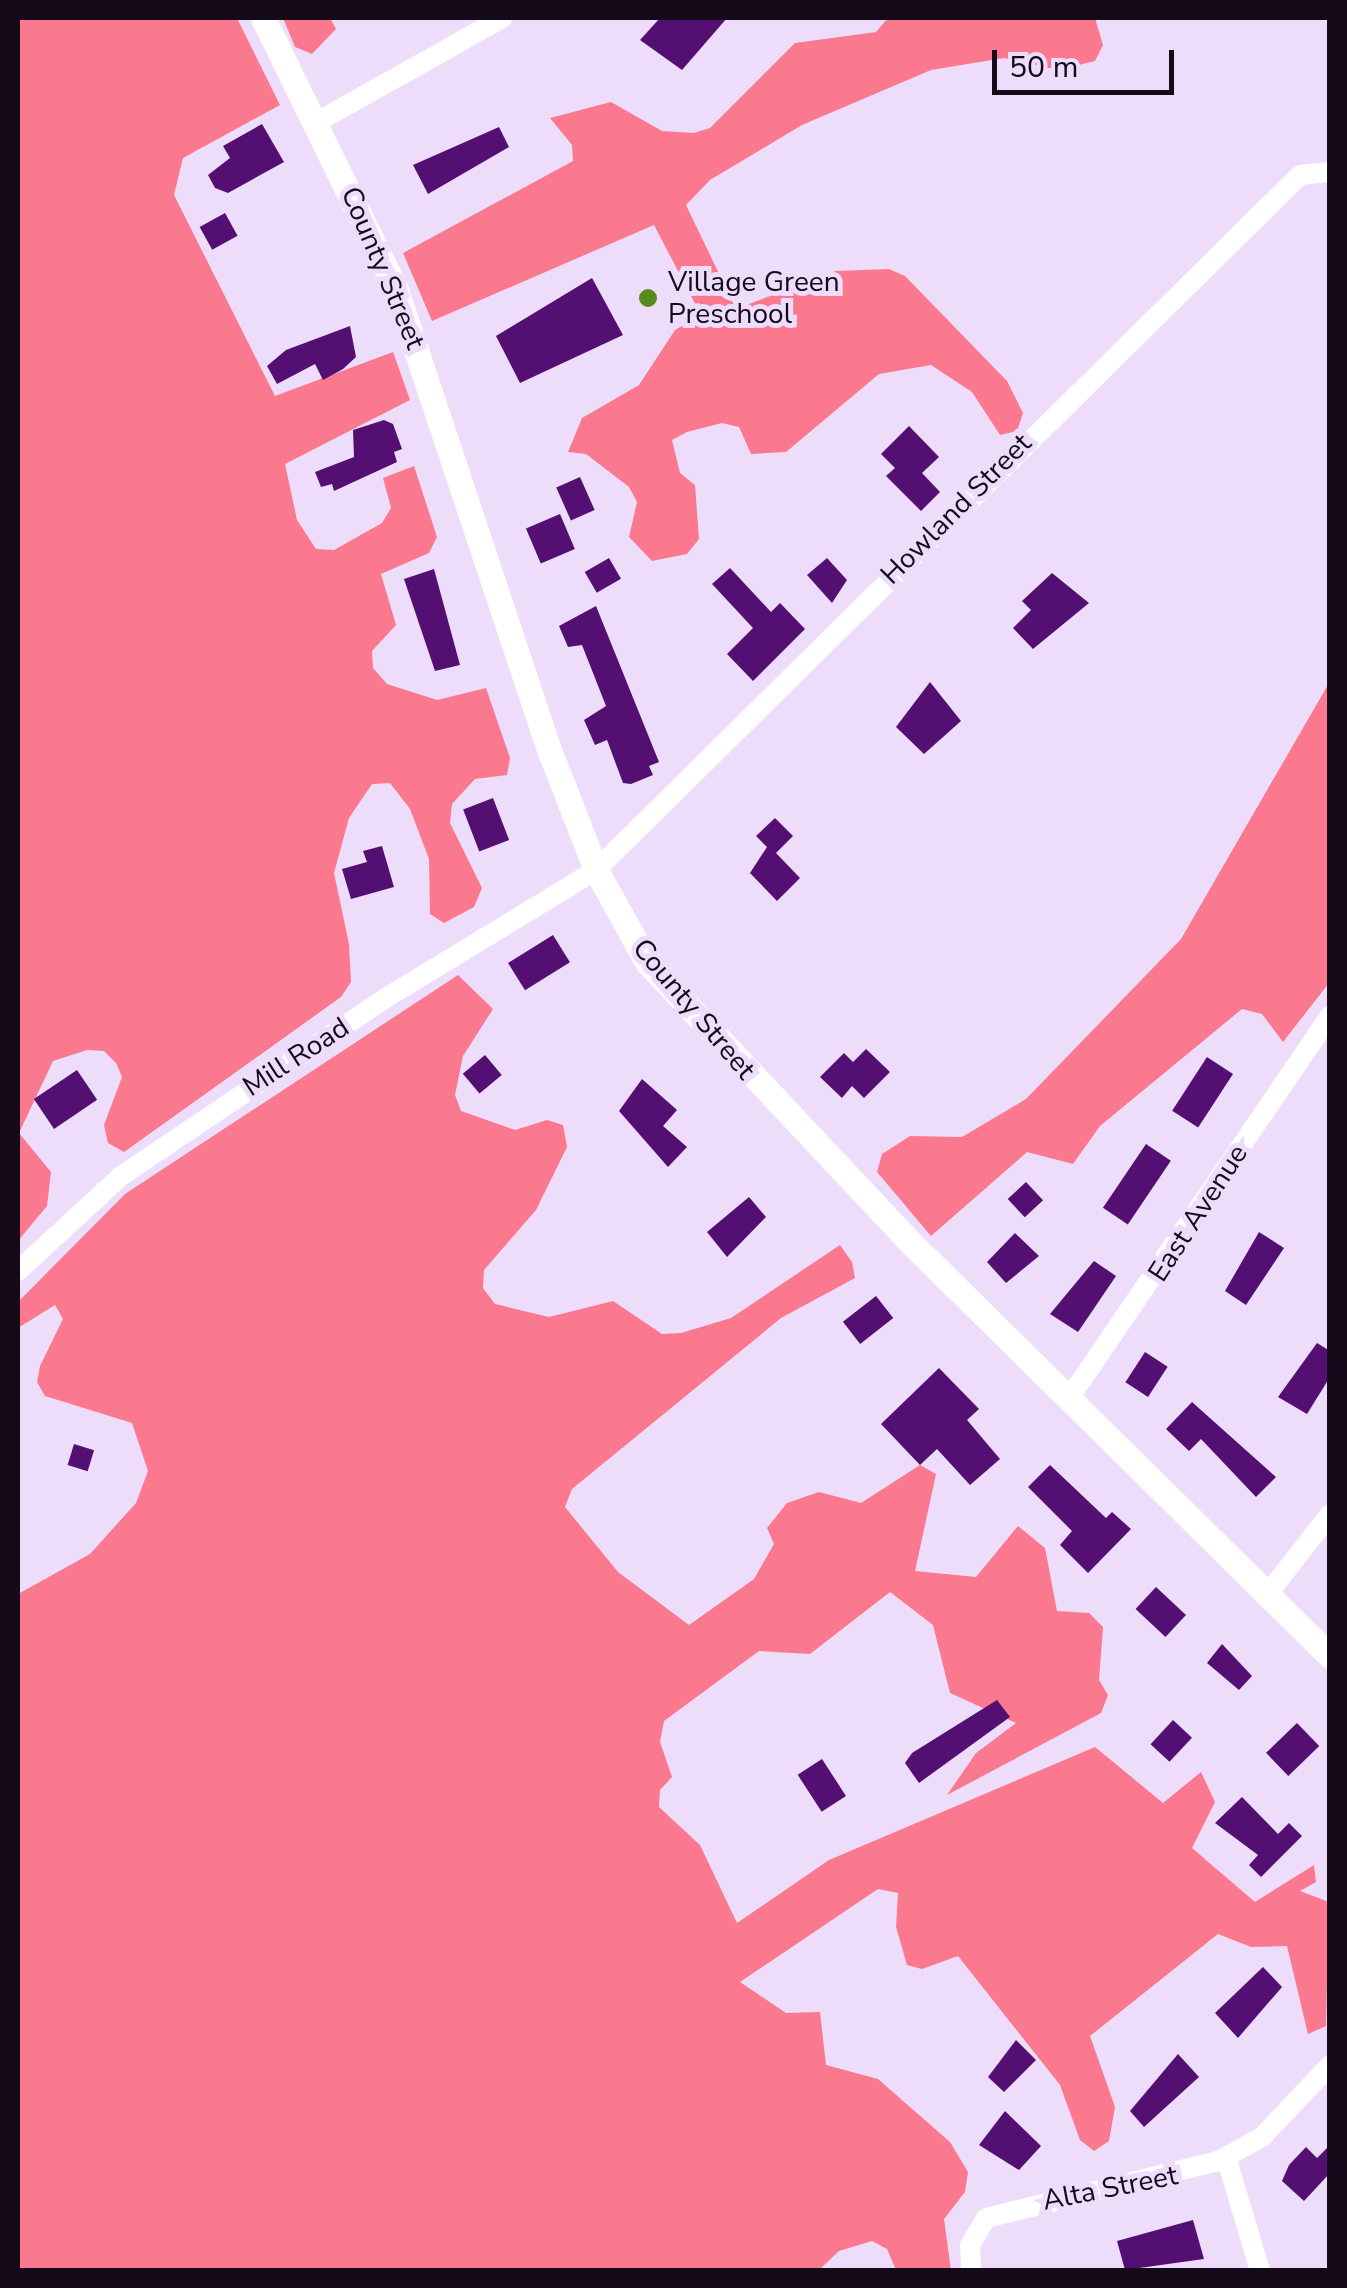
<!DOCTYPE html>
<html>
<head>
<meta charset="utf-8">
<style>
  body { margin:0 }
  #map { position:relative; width:1347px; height:2288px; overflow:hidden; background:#eeddfa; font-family:"Nunito Sans",sans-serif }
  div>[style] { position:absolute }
  .forest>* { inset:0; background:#fa798e }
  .building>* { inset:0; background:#540f73; transform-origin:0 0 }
  .minor>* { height:20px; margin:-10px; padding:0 10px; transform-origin:10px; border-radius:10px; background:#fff }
  .tertiary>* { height:25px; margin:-12.5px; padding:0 12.5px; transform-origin:12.5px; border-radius:12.5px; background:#fff }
  .dots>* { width:28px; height:28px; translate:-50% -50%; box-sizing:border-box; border:5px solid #eeddfa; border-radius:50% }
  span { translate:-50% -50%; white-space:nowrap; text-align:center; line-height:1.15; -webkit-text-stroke:10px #eeddfa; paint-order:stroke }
  .street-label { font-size:28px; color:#140a1a }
  .poi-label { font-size:28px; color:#140a1a }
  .left { translate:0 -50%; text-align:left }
  .frame { position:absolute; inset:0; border:20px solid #140a1a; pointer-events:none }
  .scale { position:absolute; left:992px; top:50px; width:182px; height:45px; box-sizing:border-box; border:5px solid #140a1a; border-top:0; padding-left:12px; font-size:30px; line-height:35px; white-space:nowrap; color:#140a1a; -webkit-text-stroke:8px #eeddfa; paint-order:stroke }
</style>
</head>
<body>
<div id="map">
  <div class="forest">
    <i style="clip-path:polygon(18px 18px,237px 18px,280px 105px,183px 158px,174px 195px,275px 396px,393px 352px,410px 400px,285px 464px,297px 520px,316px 549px,334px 550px,382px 523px,391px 508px,383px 478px,414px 466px,437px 537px,429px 553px,381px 574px,396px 625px,372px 651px,373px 668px,387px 684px,437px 700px,486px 688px,510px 758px,507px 775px,475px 779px,452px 804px,450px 823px,482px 888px,474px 907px,444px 923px,430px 914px,429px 859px,410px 809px,390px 783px,372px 784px,349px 818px,334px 873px,349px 944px,351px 982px,341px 997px,124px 1152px,108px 1143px,104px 1125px,122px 1077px,116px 1063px,104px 1051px,87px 1050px,53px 1061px,19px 1133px,51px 1172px,47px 1206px,18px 1241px)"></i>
    <i style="clip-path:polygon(283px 18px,330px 18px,336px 29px,312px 54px,295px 47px)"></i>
    <i style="clip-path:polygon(888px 18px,1095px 18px,1103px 45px,1095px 61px,1058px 70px,1004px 58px,931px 70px,802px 125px,710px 180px,686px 205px,736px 309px,836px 271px,889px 269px,905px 276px,1007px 381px,1023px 413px,1017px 431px,1000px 435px,972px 392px,931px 365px,879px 374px,786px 452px,751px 454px,739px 427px,722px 423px,687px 432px,672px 440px,680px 473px,695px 485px,699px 539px,687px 554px,652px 561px,629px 537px,637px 502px,629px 487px,586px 454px,568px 452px,582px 418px,639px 385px,675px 330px,701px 315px,654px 225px,432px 321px,403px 253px,573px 161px,572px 145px,550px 118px,611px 102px,662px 131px,694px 133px,710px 128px,795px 43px,876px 32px)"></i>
    <i style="clip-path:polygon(1329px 683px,1329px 983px,1283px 1042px,1262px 1014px,1242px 1009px,1100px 1126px,1073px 1164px,1027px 1152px,931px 1236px,877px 1172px,882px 1154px,910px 1136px,962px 1137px,1026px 1099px,1181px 939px)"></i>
    <i style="clip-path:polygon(458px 975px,493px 1009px,463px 1056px,455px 1095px,461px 1111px,515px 1130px,547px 1120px,563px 1125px,567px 1147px,536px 1210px,484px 1270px,483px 1288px,495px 1304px,549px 1317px,613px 1301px,662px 1334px,681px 1333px,731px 1318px,840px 1245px,852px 1262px,855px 1278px,781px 1318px,572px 1489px,565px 1507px,618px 1572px,689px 1625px,754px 1579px,774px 1544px,767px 1528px,787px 1503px,819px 1492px,861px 1503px,920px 1465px,936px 1474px,915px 1571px,976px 1577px,1018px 1526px,1045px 1548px,1057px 1611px,1089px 1613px,1103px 1627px,1099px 1680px,1108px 1695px,1101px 1713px,947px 1795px,976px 1753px,1016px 1723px,950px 1693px,933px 1625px,890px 1592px,810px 1654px,759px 1651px,664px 1721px,660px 1742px,672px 1777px,660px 1790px,659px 1807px,700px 1845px,737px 1923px,829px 1860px,1095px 1747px,1163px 1803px,1201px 1772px,1215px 1802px,1192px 1848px,1255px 1902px,1314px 1865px,1316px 1882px,1300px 1891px,1329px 1902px,1326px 2026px,1308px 2034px,1287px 1946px,1251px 1947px,1218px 1934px,1090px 2036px,1115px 2107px,1109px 2141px,1094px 2151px,1080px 2140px,1060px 2085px,958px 1956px,922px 1969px,907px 1965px,896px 1927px,898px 1893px,878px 1889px,740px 1982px,786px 2013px,820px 2012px,826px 2065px,878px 2079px,950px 2142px,968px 2172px,965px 2192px,944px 2219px,951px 2270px,896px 2270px,887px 2249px,872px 2241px,839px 2251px,819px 2270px,18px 2270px,18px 1594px,90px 1554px,136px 1503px,148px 1471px,132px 1423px,45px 1396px,37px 1382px,40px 1366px,63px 1319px,55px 1305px,18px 1328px,18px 1302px,125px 1194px)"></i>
  </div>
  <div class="building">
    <i style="clip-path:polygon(660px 18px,727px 18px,682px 70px,640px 40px)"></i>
    <i style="clip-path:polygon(262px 124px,284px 162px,228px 193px,215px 188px,208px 175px,230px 158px,223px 146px)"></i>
    <i style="clip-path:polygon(499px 127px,509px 147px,428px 194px,413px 165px)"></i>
    <i style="left:225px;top:213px;width:26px;height:29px;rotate:61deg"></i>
    <i style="clip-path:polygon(592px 278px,623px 335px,520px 383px,496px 336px)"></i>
    <i style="clip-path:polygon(350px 326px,356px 357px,343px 369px,323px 380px,315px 364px,277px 384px,267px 366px,286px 350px)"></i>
    <i style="clip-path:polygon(384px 420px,393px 424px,402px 449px,394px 452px,397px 462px,334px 491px,332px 484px,321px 487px,315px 472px,354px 457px,353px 430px)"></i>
    <i style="clip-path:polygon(909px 426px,939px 457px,922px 473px,940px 492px,921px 511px,886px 476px,895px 468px,881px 454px)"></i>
    <i style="left:580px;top:477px;width:36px;height:26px;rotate:66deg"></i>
    <i style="left:560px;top:514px;width:38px;height:37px;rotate:67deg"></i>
    <i style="left:609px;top:558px;width:24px;height:28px;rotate:60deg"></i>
    <i style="clip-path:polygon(827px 558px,847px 580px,832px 603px,807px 575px)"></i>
    <i style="clip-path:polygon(730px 568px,771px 612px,780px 603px,805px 629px,753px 681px,727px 654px,753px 628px,712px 584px)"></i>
    <i style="clip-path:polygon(434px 569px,460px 665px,435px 671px,404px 579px)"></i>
    <i style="clip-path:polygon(1052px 573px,1089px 603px,1033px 649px,1013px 628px,1031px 610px,1022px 601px)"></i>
    <i style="clip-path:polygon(596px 606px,659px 762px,649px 766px,653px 775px,631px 784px,623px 783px,607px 740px,595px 745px,584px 720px,606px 706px,582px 645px,568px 647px,559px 626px)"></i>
    <i style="clip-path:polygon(930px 682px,961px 721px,924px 754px,896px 727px)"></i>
    <i style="left:493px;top:798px;width:45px;height:32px;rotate:69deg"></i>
    <i style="clip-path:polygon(775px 818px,793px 836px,776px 853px,800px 878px,777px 901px,750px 873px,767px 847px,756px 836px)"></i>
    <i style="clip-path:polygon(382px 846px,394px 887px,351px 899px,342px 869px,367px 862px,363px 851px)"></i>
    <i style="left:553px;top:935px;width:32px;height:53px;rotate:58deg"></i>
    <i style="clip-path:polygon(866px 1049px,890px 1072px,864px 1098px,852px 1086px,842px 1098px,820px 1077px,844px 1053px,853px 1062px)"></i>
    <i style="left:485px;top:1055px;width:26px;height:29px;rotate:50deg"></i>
    <i style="left:1207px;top:1057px;width:31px;height:64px;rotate:33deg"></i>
    <i style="left:77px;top:1070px;width:36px;height:52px;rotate:56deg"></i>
    <i style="clip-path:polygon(642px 1079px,677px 1110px,663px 1126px,687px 1147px,668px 1167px,619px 1111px)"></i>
    <i style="left:1146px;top:1144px;width:30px;height:77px;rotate:34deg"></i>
    <i style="left:1026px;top:1182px;width:25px;height:25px;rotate:47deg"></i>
    <i style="clip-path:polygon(749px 1197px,766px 1217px,727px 1257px,707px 1232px)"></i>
    <i style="clip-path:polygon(1259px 1232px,1284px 1248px,1246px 1305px,1225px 1291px)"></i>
    <i style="clip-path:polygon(1015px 1233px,1039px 1256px,1006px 1283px,987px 1262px)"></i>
    <i style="clip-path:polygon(1094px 1261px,1116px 1276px,1078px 1332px,1050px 1314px)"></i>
    <i style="left:876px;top:1296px;width:28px;height:42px;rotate:52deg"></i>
    <i style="clip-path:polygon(1317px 1343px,1330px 1351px,1330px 1377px,1307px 1414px,1278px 1397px)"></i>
    <i style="left:1145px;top:1352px;width:27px;height:36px;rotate:33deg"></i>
    <i style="clip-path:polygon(939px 1368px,979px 1409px,967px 1420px,1000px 1459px,970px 1485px,937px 1449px,920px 1465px,881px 1424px)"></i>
    <i style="clip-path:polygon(1192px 1402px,1276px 1477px,1256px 1497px,1201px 1439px,1189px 1451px,1166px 1429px)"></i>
    <i style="left:74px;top:1444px;width:21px;height:22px;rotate:17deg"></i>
    <i style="clip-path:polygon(1050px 1465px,1106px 1518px,1112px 1512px,1131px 1529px,1088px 1573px,1060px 1545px,1072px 1531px,1028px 1487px)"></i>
    <i style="left:1156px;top:1587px;width:41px;height:30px;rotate:43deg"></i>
    <i style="clip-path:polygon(1222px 1644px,1252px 1676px,1239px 1690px,1207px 1663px)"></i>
    <i style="clip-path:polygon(997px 1700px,1010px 1717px,919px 1783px,905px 1763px,912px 1753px)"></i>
    <i style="left:1173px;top:1720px;width:26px;height:33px;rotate:43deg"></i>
    <i style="left:1297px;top:1723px;width:32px;height:43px;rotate:46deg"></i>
    <i style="left:822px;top:1759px;width:44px;height:29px;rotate:57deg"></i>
    <i style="clip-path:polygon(1242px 1797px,1278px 1834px,1289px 1823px,1302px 1836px,1261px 1877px,1249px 1865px,1258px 1855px,1215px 1823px)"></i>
    <i style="clip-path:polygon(1263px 1967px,1282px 1987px,1238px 2038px,1215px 2013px)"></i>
    <i style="clip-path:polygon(1016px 2040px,1036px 2060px,1004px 2092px,988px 2077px)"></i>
    <i style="clip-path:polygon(1178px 2054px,1199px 2077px,1144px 2127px,1130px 2111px)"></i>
    <i style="clip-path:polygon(1005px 2111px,1041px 2146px,1019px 2170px,979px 2145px)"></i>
    <i style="clip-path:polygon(1330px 2145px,1330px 2173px,1304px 2201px,1282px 2181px,1289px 2165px,1306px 2147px,1317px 2158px)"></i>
    <i style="clip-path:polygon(1193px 2220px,1204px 2259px,1125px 2270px,1117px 2241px)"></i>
  </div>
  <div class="minor">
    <i style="left:317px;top:122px;width:212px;rotate:-29.3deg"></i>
    <i style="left:18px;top:1271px;width:140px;rotate:-42.7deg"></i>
    <i style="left:121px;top:1176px;width:323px;rotate:-33.9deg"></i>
    <i style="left:389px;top:996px;width:242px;rotate:-31.3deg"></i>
    <i style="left:596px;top:870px;width:989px;rotate:-44.63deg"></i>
    <i style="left:1300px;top:175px;width:30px;rotate:-6deg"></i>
    <i style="left:1070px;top:1397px;width:461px;rotate:-55.7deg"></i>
    <i style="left:1266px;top:1596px;width:104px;rotate:-52deg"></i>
    <i style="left:1226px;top:2157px;width:118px;rotate:73.3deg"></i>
    <i style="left:971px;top:2270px;width:25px;rotate:-92deg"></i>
    <i style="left:970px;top:2245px;width:31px;rotate:-59deg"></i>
    <i style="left:986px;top:2218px;width:239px;rotate:-13.8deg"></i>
    <i style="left:1218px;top:2161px;width:50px;rotate:-28.6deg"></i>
    <i style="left:1262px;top:2137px;width:99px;rotate:-46.6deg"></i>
  </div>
  <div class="tertiary">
    <i style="left:263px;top:18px;width:303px;rotate:63.9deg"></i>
    <i style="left:396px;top:290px;width:487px;rotate:71.6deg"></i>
    <i style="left:550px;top:752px;width:127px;rotate:68.7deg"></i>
    <i style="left:596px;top:870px;width:105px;rotate:61deg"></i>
    <i style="left:647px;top:962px;width:381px;rotate:46.8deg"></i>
    <i style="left:908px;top:1240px;width:593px;rotate:44.59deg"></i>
  </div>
  <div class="dots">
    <i style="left:648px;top:298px;background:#58891e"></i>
  </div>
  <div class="street-label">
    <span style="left:383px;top:268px;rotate:67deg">County Street</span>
    <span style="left:956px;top:509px;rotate:-45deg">Howland Street</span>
    <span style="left:694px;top:1009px;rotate:50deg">County Street</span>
    <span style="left:296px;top:1057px;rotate:-33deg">Mill Road</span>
    <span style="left:1198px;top:1213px;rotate:-57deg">East Avenue</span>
    <span style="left:1110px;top:2188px;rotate:-11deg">Alta Street</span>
  </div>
  <div class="poi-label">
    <span class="left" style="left:668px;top:298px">Village Green<br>Preschool</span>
  </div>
  <div class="frame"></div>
  <div class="scale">50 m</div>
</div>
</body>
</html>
